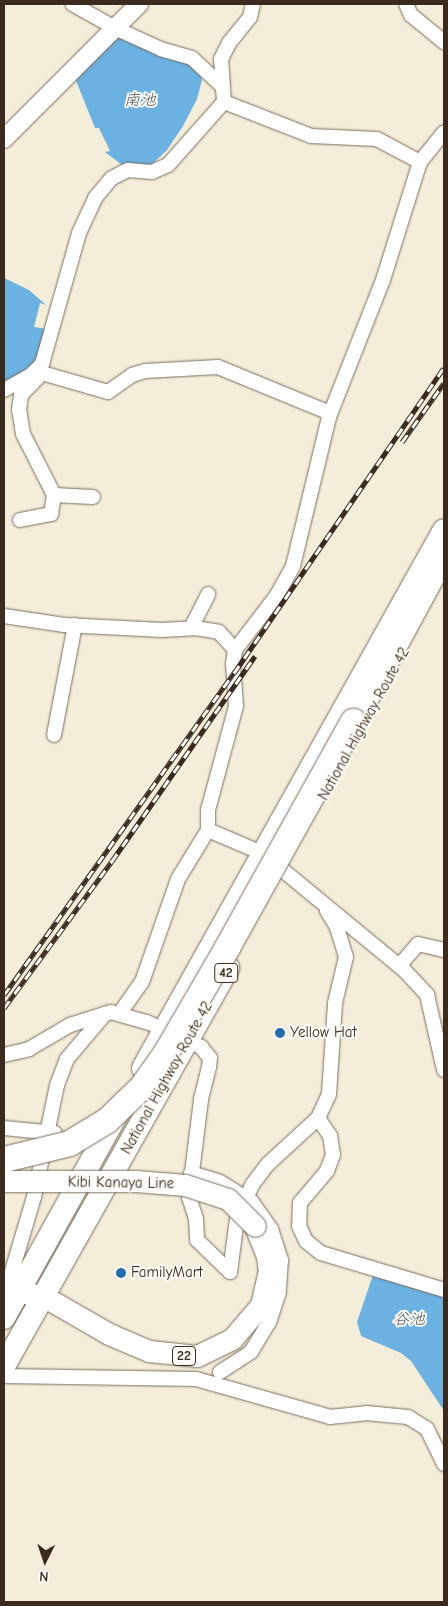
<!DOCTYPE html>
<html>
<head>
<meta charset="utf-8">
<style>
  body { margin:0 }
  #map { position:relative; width:448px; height:1606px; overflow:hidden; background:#f4edd9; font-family:"Comic Neue","Klee One",sans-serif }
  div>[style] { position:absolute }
  .water>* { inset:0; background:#6bb1e1 }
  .roads { filter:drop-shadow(0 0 1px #7c6e5f) drop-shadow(0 0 1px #7c6e5f) }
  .minor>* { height:14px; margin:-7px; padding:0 7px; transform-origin:7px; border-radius:7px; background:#fff }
  .tertiary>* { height:18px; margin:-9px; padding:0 9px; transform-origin:9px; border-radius:9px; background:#fff }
  .primary>* { height:21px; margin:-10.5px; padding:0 10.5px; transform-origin:10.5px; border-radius:10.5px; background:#fff }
  .trunk>* { height:22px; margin:-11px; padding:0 11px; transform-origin:11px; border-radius:11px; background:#fff }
  .motorway>* { height:25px; margin:-12.5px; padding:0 12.5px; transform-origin:12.5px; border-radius:12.5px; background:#fff }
  .rail>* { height:5px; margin-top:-2.5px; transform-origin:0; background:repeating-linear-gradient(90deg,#fdfcf7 0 9px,#3b2a1e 0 18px); box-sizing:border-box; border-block:1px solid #3b2a1e }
  .bridges { filter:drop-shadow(0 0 1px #7c6e5f) drop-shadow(0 0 1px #7c6e5f) }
  .primary-bridge>* { height:21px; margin:-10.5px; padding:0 10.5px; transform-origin:10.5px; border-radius:10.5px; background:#fff }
  .motorway-bridge>* { height:25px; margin:-12.5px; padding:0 12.5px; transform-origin:12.5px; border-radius:12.5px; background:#fff }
  .dots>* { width:14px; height:14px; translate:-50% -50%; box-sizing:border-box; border:2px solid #fdfcf7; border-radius:50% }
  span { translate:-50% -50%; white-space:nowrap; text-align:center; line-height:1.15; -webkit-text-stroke:4px #fdfcf7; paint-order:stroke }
  .shield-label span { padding:1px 4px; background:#fdfcf7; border:1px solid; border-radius:4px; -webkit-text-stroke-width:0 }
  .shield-label { font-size:14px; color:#3b2a1e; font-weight:700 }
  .street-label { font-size:15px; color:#3b2a1e }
  .poi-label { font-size:15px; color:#3b2a1e }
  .left { translate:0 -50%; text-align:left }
  .water-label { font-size:16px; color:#4c5962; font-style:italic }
  .frame { position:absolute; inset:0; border:5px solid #3b2a1e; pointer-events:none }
  .north { position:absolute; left:20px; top:1536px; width:50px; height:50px; -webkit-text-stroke:4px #fdfcf7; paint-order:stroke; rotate:184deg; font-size:14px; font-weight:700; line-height:20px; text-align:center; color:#3b2a1e }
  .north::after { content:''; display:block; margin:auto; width:18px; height:22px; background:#3b2a1e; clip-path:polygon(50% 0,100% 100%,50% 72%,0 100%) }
</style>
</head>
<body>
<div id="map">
  <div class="water">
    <i style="clip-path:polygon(118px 36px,183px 59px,199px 71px,202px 80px,197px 99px,183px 126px,167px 150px,148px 168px,122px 165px,105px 152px,110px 151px,99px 128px,95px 128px,75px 78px)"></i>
    <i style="clip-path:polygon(4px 278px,29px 290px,46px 305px,40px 303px,34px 327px,47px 329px,34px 364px,4px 385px)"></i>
    <i style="clip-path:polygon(373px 1275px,444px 1296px,444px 1411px,411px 1361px,401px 1353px,361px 1336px,357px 1322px)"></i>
  </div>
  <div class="roads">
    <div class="minor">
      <i style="left:406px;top:4px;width:12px;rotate:66deg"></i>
      <i style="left:411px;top:15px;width:43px;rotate:39.3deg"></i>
      <i style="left:223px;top:87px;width:28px;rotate:-94deg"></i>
      <i style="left:221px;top:59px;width:18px;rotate:-63deg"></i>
      <i style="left:229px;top:43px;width:33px;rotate:-51deg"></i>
      <i style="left:250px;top:17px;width:13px;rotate:-77deg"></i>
      <i style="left:224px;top:102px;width:93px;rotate:21.3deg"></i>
      <i style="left:311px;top:136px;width:66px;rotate:2.6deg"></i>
      <i style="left:377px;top:139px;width:49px;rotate:28.1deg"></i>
      <i style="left:35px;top:371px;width:76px;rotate:16deg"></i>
      <i style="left:108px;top:392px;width:29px;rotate:-35deg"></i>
      <i style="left:132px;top:375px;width:14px;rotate:-17deg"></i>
      <i style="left:145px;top:371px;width:73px;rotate:-3.1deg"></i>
      <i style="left:218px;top:367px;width:121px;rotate:22.3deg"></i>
      <i style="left:4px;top:390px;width:31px;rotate:-29deg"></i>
      <i style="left:31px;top:375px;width:16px;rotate:-45deg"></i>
      <i style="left:42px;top:364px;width:136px;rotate:-74.2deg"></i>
      <i style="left:79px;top:233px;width:38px;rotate:-65deg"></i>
      <i style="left:95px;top:198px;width:26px;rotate:-50deg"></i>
      <i style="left:112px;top:178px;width:18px;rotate:-27deg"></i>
      <i style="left:128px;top:170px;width:24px;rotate:5deg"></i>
      <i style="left:152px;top:172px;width:17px;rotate:-24deg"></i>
      <i style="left:168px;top:165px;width:84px;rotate:-48.4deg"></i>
      <i style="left:224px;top:102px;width:15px;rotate:-94deg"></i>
      <i style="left:223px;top:87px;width:42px;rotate:-136.9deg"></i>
      <i style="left:192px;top:58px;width:32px;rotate:-164deg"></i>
      <i style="left:161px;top:49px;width:48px;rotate:-155.6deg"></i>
      <i style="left:117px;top:29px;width:51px;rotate:-150.9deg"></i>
      <i style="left:54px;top:495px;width:39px;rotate:3deg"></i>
      <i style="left:20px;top:520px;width:32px;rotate:-11deg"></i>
      <i style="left:51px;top:514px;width:19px;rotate:-81deg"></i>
      <i style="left:54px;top:495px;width:68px;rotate:-116.9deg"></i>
      <i style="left:23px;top:434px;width:24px;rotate:-99deg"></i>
      <i style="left:19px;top:410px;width:15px;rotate:-82deg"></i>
      <i style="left:21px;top:395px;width:28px;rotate:-46deg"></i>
      <i style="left:4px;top:616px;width:61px;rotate:8.5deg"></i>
      <i style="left:64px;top:625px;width:98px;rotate:2.9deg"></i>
      <i style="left:162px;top:630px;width:33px;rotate:-3deg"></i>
      <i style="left:195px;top:628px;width:24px;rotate:9deg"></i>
      <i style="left:219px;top:632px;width:24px;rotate:48deg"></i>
      <i style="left:191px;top:628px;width:38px;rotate:-63deg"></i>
      <i style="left:54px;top:735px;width:112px;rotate:-79.2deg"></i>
      <i style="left:208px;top:830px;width:20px;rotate:-90deg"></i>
      <i style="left:208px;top:810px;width:108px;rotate:-74.9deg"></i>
      <i style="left:236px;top:706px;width:42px;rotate:-94.1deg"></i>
      <i style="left:233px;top:664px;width:14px;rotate:-82deg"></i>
      <i style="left:235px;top:650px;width:69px;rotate:-52.6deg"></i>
      <i style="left:277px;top:595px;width:33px;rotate:-61deg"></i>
      <i style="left:293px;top:566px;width:153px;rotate:-76.4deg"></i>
      <i style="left:329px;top:417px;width:147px;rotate:-68.5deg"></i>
      <i style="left:383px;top:280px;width:124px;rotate:-72.6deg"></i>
      <i style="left:420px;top:162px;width:38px;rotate:-51deg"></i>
      <i style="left:399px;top:966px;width:29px;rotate:-49deg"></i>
      <i style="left:418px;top:944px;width:27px;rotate:13deg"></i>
      <i style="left:120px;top:1013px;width:38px;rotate:-55deg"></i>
      <i style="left:142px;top:982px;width:109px;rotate:-70.7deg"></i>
      <i style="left:178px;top:879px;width:57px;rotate:-58.5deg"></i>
      <i style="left:208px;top:830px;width:59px;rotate:23.1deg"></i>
      <i style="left:262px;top:853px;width:185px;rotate:39.5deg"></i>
      <i style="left:405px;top:971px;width:33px;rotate:47deg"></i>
      <i style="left:427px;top:995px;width:77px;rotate:77.2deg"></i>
      <i style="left:4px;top:1055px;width:26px;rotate:-13deg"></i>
      <i style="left:29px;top:1049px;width:48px;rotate:-30.3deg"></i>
      <i style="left:70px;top:1025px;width:43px;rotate:-17.6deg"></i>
      <i style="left:111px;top:1012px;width:37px;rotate:16deg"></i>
      <i style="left:147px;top:1022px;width:60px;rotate:24.8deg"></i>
      <i style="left:201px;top:1047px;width:14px;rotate:51deg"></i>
      <i style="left:210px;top:1058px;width:9px;rotate:96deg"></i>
      <i style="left:209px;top:1067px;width:34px;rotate:104deg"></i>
      <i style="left:201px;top:1100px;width:98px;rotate:97.1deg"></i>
      <i style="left:189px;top:1197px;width:23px;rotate:72deg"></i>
      <i style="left:196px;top:1219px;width:21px;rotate:87deg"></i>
      <i style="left:197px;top:1240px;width:46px;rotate:44.1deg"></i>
      <i style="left:318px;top:1118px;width:22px;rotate:56deg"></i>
      <i style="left:330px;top:1136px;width:19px;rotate:81deg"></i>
      <i style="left:333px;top:1155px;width:17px;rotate:111deg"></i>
      <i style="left:327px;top:1171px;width:42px;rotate:130.2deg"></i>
      <i style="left:300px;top:1203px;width:23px;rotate:92deg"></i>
      <i style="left:299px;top:1226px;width:17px;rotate:65deg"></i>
      <i style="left:306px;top:1241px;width:19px;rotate:39deg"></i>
      <i style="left:321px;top:1253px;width:128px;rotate:16.7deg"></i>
      <i style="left:4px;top:1128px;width:51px;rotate:5.6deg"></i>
      <i style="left:191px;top:1173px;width:30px;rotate:17deg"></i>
      <i style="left:220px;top:1182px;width:38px;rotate:32deg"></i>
      <i style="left:252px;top:1202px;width:33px;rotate:55deg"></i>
      <i style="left:271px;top:1229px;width:33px;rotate:72deg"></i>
      <i style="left:281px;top:1260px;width:32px;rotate:94deg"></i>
      <i style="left:279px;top:1292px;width:32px;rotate:108deg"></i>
      <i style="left:269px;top:1322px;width:35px;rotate:121deg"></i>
      <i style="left:251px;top:1352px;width:37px;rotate:147deg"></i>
      <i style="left:230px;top:1272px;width:53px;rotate:-82.5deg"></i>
      <i style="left:237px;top:1219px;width:37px;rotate:-66deg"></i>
      <i style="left:252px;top:1185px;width:26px;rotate:-53deg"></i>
      <i style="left:268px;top:1164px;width:68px;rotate:-42.6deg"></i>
      <i style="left:318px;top:1118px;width:26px;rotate:-65deg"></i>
      <i style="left:329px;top:1094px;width:91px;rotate:-86.2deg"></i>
      <i style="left:335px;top:1003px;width:47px;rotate:-76.6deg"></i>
      <i style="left:346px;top:957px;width:31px;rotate:-107deg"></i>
      <i style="left:337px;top:927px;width:19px;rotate:-122deg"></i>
      <i style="left:7px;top:1288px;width:95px;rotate:-73.5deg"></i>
      <i style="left:34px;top:1197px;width:114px;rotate:-78.4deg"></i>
      <i style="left:57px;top:1085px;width:28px;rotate:-69deg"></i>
      <i style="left:67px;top:1059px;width:59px;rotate:-49.8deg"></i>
      <i style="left:4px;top:1376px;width:192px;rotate:0.9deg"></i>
      <i style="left:196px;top:1379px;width:139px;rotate:15.8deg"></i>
      <i style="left:330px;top:1417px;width:36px;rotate:-6deg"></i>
      <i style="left:366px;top:1413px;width:42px;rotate:5.4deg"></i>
      <i style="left:408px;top:1417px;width:22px;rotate:32deg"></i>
      <i style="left:427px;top:1429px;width:39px;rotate:64deg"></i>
    </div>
    <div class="tertiary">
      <i style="left:4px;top:139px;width:191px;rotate:-45deg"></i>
    </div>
    <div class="primary">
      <i style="left:19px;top:1292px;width:24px;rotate:9deg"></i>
      <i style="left:43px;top:1296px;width:76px;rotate:29.9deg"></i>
      <i style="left:109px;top:1334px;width:43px;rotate:23deg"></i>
      <i style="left:149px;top:1351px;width:48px;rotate:5.9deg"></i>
      <i style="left:197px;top:1356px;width:39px;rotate:-26deg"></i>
      <i style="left:232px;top:1339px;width:45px;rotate:-49.5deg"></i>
      <i style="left:261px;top:1305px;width:35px;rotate:-77deg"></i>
      <i style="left:269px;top:1271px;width:15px;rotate:-98deg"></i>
      <i style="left:267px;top:1256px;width:32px;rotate:-112deg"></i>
    </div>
    <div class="trunk">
      <i style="left:143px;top:1068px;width:616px;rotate:-60.77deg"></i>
      <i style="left:4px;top:1318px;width:239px;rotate:-61deg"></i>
      <i style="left:4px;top:1366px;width:457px;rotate:-60.6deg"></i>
    </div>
    <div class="motorway">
      <i style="left:353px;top:721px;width:191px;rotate:-61.6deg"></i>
    </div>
  </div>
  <div class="rail">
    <i style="left:402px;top:442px;width:72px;rotate:-54.6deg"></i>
    <i style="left:4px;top:995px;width:396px;rotate:-54.5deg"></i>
    <i style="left:234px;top:673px;width:370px;rotate:-55.5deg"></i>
    <i style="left:4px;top:1008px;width:182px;rotate:-53.7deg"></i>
    <i style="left:112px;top:861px;width:250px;rotate:-55.1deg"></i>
  </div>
  <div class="bridges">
    <div class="primary-bridge">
      <i style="left:4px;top:1181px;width:132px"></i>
      <i style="left:136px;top:1181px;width:49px;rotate:4.7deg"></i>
      <i style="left:185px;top:1185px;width:45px;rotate:18deg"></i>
      <i style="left:228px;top:1199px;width:38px;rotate:45deg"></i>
    </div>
    <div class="motorway-bridge">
      <i style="left:4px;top:1159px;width:67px;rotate:-13.8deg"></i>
      <i style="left:69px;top:1143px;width:44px;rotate:-31.2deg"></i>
      <i style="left:107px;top:1120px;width:49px;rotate:-44.2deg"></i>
      <i style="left:142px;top:1086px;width:42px;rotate:-54.8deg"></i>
      <i style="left:166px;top:1052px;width:121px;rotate:-59.8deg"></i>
      <i style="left:227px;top:947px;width:259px;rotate:-60.9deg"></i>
    </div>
  </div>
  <div class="dots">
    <i style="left:280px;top:1033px;background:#1f6fb2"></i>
    <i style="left:121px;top:1273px;background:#1f6fb2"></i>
  </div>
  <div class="shield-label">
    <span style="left:226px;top:973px">42</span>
    <span style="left:184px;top:1356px">22</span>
  </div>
  <div class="street-label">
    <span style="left:364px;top:724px;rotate:-61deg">National Highway Route 42</span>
    <span style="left:167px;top:1078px;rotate:-61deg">National Highway Route 42</span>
    <span style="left:121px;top:1183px;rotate:1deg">Kibi Kanaya Line</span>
  </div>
  <div class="poi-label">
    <span class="left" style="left:290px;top:1033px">Yellow Hat</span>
    <span class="left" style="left:131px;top:1273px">FamilyMart</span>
  </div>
  <div class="water-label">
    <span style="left:140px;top:100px">南池</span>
    <span style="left:409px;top:1319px">谷池</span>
  </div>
  <div class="frame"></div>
  <div class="north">N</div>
</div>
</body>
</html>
